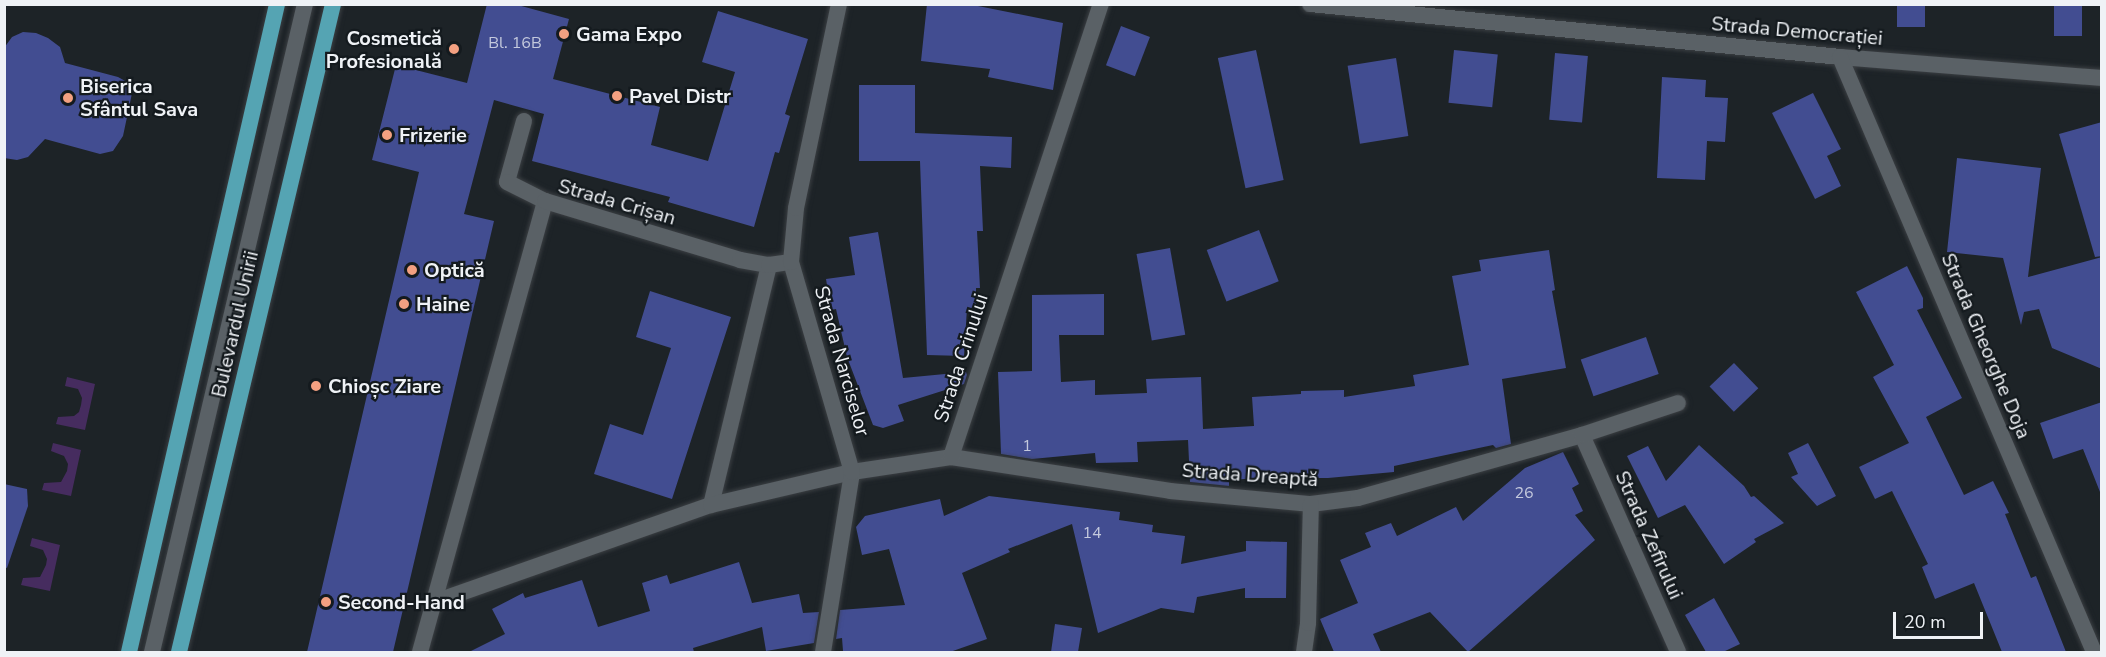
<!DOCTYPE html>
<html>
<head>
<meta charset="utf-8">
<style>
  body { margin:0 }
  #map { position:relative; width:2106px; height:657px; overflow:hidden; background:#1d2327; font-family:"Nunito Sans",sans-serif }
  div>[style] { position:absolute }
  .green>* { inset:0; background:#462c5f }
  .building>* { inset:0; background:#424d91; transform-origin:0 0 }
  .roads { filter:drop-shadow(0 0 2px #3b3f43) drop-shadow(0 0 2px #3b3f43) }
  .service>* { height:16px; margin:-8px; padding:0 8px; transform-origin:8px; border-radius:8px; background:#5a6166 }
  .minor>* { height:16px; margin:-8px; padding:0 8px; transform-origin:8px; border-radius:8px; background:#5a6166 }
  .primary>* { height:16px; margin:-8px; padding:0 8px; transform-origin:8px; border-radius:8px; background:#55a4b3 }
  .dots>* { width:16px; height:16px; translate:-50% -50%; box-sizing:border-box; border:3px solid #141a1e; border-radius:50% }
  span { translate:-50% -50%; white-space:nowrap; text-align:center; line-height:1.15; -webkit-text-stroke:4.5px #141a1e; paint-order:stroke }
  .number-label { font-size:16px; color:#c4c9dd }
  .number-label span { -webkit-text-stroke-width:0 }
  .street-label { font-size:20px; color:#eff2f6 }
  .poi-label { font-size:20px; color:#eff2f6; font-weight:700 }
  .left { translate:0 -50%; text-align:left }
  .right { translate:-100% -50%; text-align:right }
  .frame { position:absolute; inset:0; border:6px solid #eff2f6; pointer-events:none }
  .scale { position:absolute; left:1893px; top:612px; width:90px; height:27px; box-sizing:border-box; border:3px solid #eff2f6; border-top:0; padding-left:8px; font-size:18px; line-height:21px; white-space:nowrap; color:#eff2f6; -webkit-text-stroke:4px #141a1e; paint-order:stroke }
</style>
</head>
<body>
<div id="map">
  <div class="green">
    <i style="clip-path:polygon(67px 377px,95px 384px,85px 430px,56px 424px,58px 417px,74px 416px,79px 412px,81px 405px,82px 398px,78px 389px,65px 386px)"></i>
    <i style="clip-path:polygon(53px 443px,81px 450px,71px 496px,42px 490px,44px 483px,61px 482px,67px 471px,68px 464px,64px 456px,51px 451px)"></i>
    <i style="clip-path:polygon(32px 538px,60px 545px,50px 591px,21px 585px,23px 578px,40px 577px,46px 565px,47px 559px,43px 550px,30px 546px)"></i>
  </div>
  <div class="building">
    <i style="clip-path:polygon(487px 4px,514px 4px,569px 19px,553px 79px,660px 107px,651px 145px,708px 161px,735px 72px,702px 62px,718px 11px,808px 39px,785px 114px,790px 116px,779px 153px,775px 152px,754px 227px,668px 202px,670px 197px,532px 161px,544px 114px,494px 100px,464px 214px,494px 221px,393px 652px,307px 652px,419px 172px,372px 160px,396px 65px,467px 83px)"></i>
    <i style="clip-path:polygon(927px 4px,968px 4px,1063px 23px,1053px 90px,988px 77px,990px 69px,921px 61px)"></i>
    <i style="left:1897px;top:4px;width:28px;height:23px"></i>
    <i style="left:2054px;top:4px;width:28px;height:32px"></i>
    <i style="left:1121px;top:26px;width:31px;height:42px;rotate:21deg"></i>
    <i style="clip-path:polygon(23px 32px,36px 33px,48px 38px,60px 47px,65px 63px,118px 77px,127px 82px,132px 93px,130px 103px,123px 136px,113px 151px,100px 154px,45px 139px,28px 157px,17px 160px,4px 158px,4px 48px,12px 37px)"></i>
    <i style="left:1256px;top:50px;width:133px;height:39px;rotate:78deg"></i>
    <i style="left:1454px;top:50px;width:44px;height:53px;rotate:6deg"></i>
    <i style="left:1555px;top:53px;width:33px;height:67px;rotate:5deg"></i>
    <i style="left:1396px;top:58px;width:79px;height:49px;rotate:81deg"></i>
    <i style="clip-path:polygon(1662px 77px,1706px 80px,1705px 97px,1728px 98px,1725px 142px,1707px 141px,1705px 180px,1657px 178px)"></i>
    <i style="clip-path:polygon(859px 85px,915px 85px,915px 133px,1012px 137px,1011px 168px,980px 166px,983px 231px,977px 231px,980px 288px,976px 288px,976px 309px,967px 308px,964px 356px,927px 355px,920px 161px,859px 161px)"></i>
    <i style="clip-path:polygon(1813px 93px,1841px 149px,1827px 156px,1841px 186px,1815px 199px,1772px 113px)"></i>
    <i style="clip-path:polygon(2102px 122px,2102px 256px,2095px 257px,2059px 134px)"></i>
    <i style="clip-path:polygon(1957px 158px,2041px 168px,2028px 277px,2102px 257px,2102px 369px,2052px 348px,2039px 309px,2024px 312px,2021px 325px,2003px 258px,1947px 252px)"></i>
    <i style="left:1259px;top:230px;width:55px;height:56px;rotate:69deg"></i>
    <i style="clip-path:polygon(878px 232px,903px 378px,966px 372px,967px 375px,964px 384px,898px 405px,904px 421px,883px 428px,873px 425px,847px 357px,836px 309px,831px 310px,826px 279px,855px 275px,849px 237px)"></i>
    <i style="left:1170px;top:248px;width:88px;height:34px;rotate:80deg"></i>
    <i style="clip-path:polygon(1549px 250px,1555px 290px,1552px 291px,1566px 368px,1502px 379px,1511px 444px,1496px 448px,1493px 445px,1394px 466px,1394px 472px,1328px 478px,1304px 478px,1304px 475px,1229px 480px,1229px 486px,1190px 482px,1188px 440px,1137px 442px,1138px 462px,1096px 463px,1095px 453px,1032px 459px,1001px 454px,998px 372px,1032px 371px,1032px 295px,1104px 294px,1104px 335px,1059px 335px,1061px 382px,1095px 380px,1095px 395px,1147px 393px,1146px 379px,1201px 377px,1203px 429px,1254px 426px,1252px 397px,1301px 394px,1301px 391px,1344px 390px,1344px 397px,1415px 386px,1413px 375px,1469px 365px,1452px 276px,1481px 271px,1479px 260px)"></i>
    <i style="clip-path:polygon(1907px 266px,1923px 298px,1923px 308px,1917px 310px,1962px 398px,1926px 417px,1964px 495px,1993px 481px,2009px 513px,2005px 514px,2031px 578px,2036px 576px,2066px 652px,2002px 652px,1974px 583px,1935px 599px,1922px 567px,1928px 564px,1892px 491px,1875px 499px,1859px 467px,1909px 443px,1873px 377px,1894px 365px,1856px 292px)"></i>
    <i style="clip-path:polygon(650px 291px,731px 317px,672px 499px,594px 474px,610px 424px,643px 435px,671px 348px,636px 337px)"></i>
    <i style="left:1646px;top:337px;width:39px;height:69px;rotate:71deg"></i>
    <i style="left:1734px;top:363px;width:35px;height:34px;rotate:46deg"></i>
    <i style="clip-path:polygon(2102px 402px,2102px 492px,2100px 492px,2083px 449px,2053px 459px,2040px 423px)"></i>
    <i style="clip-path:polygon(1808px 443px,1836px 496px,1817px 506px,1791px 477px,1798px 474px,1788px 453px)"></i>
    <i style="clip-path:polygon(1699px 445px,1744px 486px,1751px 497px,1754px 496px,1784px 523px,1754px 539px,1756px 542px,1724px 564px,1685px 505px,1658px 518px,1627px 456px,1648px 446px,1666px 481px)"></i>
    <i style="clip-path:polygon(1563px 452px,1579px 484px,1572px 488px,1583px 511px,1575px 515px,1595px 540px,1468px 652px,1430px 612px,1373px 634px,1381px 652px,1334px 652px,1320px 619px,1358px 603px,1340px 560px,1371px 547px,1365px 533px,1391px 523px,1397px 536px,1456px 507px,1463px 521px,1525px 468px)"></i>
    <i style="clip-path:polygon(4px 484px,27px 489px,28px 506px,7px 568px,4px 567px)"></i>
    <i style="clip-path:polygon(989px 496px,1120px 512px,1119px 520px,1153px 525px,1152px 532px,1185px 536px,1181px 564px,1246px 551px,1246px 541px,1287px 542px,1286px 598px,1245px 598px,1245px 588px,1197px 597px,1194px 613px,1161px 608px,1098px 633px,1072px 524px,1008px 549px,1010px 552px,962px 573px,987px 639px,950px 652px,843px 651px,842px 638px,836px 639px,840px 610px,905px 605px,889px 549px,862px 555px,856px 527px,865px 516px,940px 499px,944px 516px)"></i>
    <i style="clip-path:polygon(739px 562px,752px 603px,799px 594px,803px 613px,819px 612px,814px 643px,766px 651px,762px 627px,693px 648px,694px 652px,469px 652px,505px 634px,492px 609px,523px 593px,525px 598px,582px 580px,598px 627px,650px 611px,642px 583px,667px 575px,670px 584px)"></i>
    <i style="clip-path:polygon(1714px 598px,1740px 644px,1723px 652px,1706px 652px,1685px 615px)"></i>
    <i style="clip-path:polygon(1055px 624px,1082px 628px,1078px 652px,1051px 652px)"></i>
  </div>
  <div class="roads">
    <div class="service">
      <i style="left:524px;top:121px;width:63px;rotate:105.6deg"></i>
      <i style="left:507px;top:182px;width:42px;rotate:26.6deg"></i>
      <i style="left:711px;top:505px;width:247px;rotate:-76.4deg"></i>
      <i style="left:152px;top:652px;width:666px;rotate:-76.72deg"></i>
    </div>
    <div class="minor">
      <i style="left:1310px;top:4px;width:533px;rotate:5.71deg"></i>
      <i style="left:1840px;top:57px;width:263px;rotate:4.6deg"></i>
      <i style="left:1840px;top:57px;width:647px;rotate:66.88deg"></i>
      <i style="left:1582px;top:435px;width:237px;rotate:66.1deg"></i>
      <i style="left:951px;top:457px;width:222px;rotate:8.8deg"></i>
      <i style="left:1170px;top:491px;width:142px;rotate:5.3deg"></i>
      <i style="left:1311px;top:504px;width:47px;rotate:-7.3deg"></i>
      <i style="left:1358px;top:498px;width:233px;rotate:-15.7deg"></i>
      <i style="left:1582px;top:435px;width:101px;rotate:-18.4deg"></i>
      <i style="left:435px;top:602px;width:293px;rotate:-19.4deg"></i>
      <i style="left:711px;top:505px;width:145px;rotate:-13.2deg"></i>
      <i style="left:852px;top:472px;width:100px;rotate:-8.6deg"></i>
      <i style="left:951px;top:457px;width:477px;rotate:-71.7deg"></i>
      <i style="left:420px;top:652px;width:468px;rotate:-74.5deg"></i>
      <i style="left:545px;top:201px;width:204px;rotate:16.8deg"></i>
      <i style="left:740px;top:260px;width:29px;rotate:10deg"></i>
      <i style="left:769px;top:265px;width:22px;rotate:-8deg"></i>
      <i style="left:823px;top:652px;width:182px;rotate:-80.8deg"></i>
      <i style="left:852px;top:472px;width:219px;rotate:-106.2deg"></i>
      <i style="left:791px;top:262px;width:54px;rotate:-84.7deg"></i>
      <i style="left:796px;top:208px;width:208px;rotate:-78.1deg"></i>
      <i style="left:1304px;top:652px;width:29px;rotate:-82deg"></i>
      <i style="left:1308px;top:623px;width:119px;rotate:-88.6deg"></i>
    </div>
    <div class="primary">
      <i style="left:129px;top:652px;width:665px;rotate:-77.13deg"></i>
      <i style="left:179px;top:652px;width:666px;rotate:-76.63deg"></i>
    </div>
  </div>
  <div class="dots">
    <i style="left:564px;top:34px;background:#f3a081"></i>
    <i style="left:454px;top:49px;background:#f3a081"></i>
    <i style="left:617px;top:96px;background:#f3a081"></i>
    <i style="left:68px;top:98px;background:#f3a081"></i>
    <i style="left:387px;top:135px;background:#f3a081"></i>
    <i style="left:412px;top:270px;background:#f3a081"></i>
    <i style="left:404px;top:304px;background:#f3a081"></i>
    <i style="left:316px;top:386px;background:#f3a081"></i>
    <i style="left:326px;top:602px;background:#f3a081"></i>
  </div>
  <div class="number-label">
    <span style="left:515px;top:43px">Bl. 16B</span>
    <span style="left:1027px;top:446px">1</span>
    <span style="left:1524px;top:493px">26</span>
    <span style="left:1092px;top:533px">14</span>
  </div>
  <div class="street-label">
    <span style="left:1797px;top:31px;rotate:5deg">Strada Democrației</span>
    <span style="left:617px;top:202px;rotate:16deg">Strada Crișan</span>
    <span style="left:235px;top:324px;rotate:-77deg">Bulevardul Unirii</span>
    <span style="left:1986px;top:346px;rotate:67deg">Strada Gheorghe Doja</span>
    <span style="left:961px;top:358px;rotate:-72deg">Strada Crinului</span>
    <span style="left:842px;top:361px;rotate:74deg">Strada Narciselor</span>
    <span style="left:1250px;top:475px;rotate:4deg">Strada Dreaptă</span>
    <span style="left:1649px;top:535px;rotate:66deg">Strada Zefirului</span>
  </div>
  <div class="poi-label">
    <span class="left" style="left:576px;top:34px">Gama Expo</span>
    <span class="right" style="left:442px;top:50px">Cosmetică<br>Profesională</span>
    <span class="left" style="left:80px;top:98px">Biserica<br>Sfântul Sava</span>
    <span class="left" style="left:629px;top:96px">Pavel Distr</span>
    <span class="left" style="left:399px;top:135px">Frizerie</span>
    <span class="left" style="left:424px;top:270px">Optică</span>
    <span class="left" style="left:416px;top:304px">Haine</span>
    <span class="left" style="left:328px;top:386px">Chioșc Ziare</span>
    <span class="left" style="left:338px;top:602px">Second-Hand</span>
  </div>
  <div class="frame"></div>
  <div class="scale">20 m</div>
</div>
</body>
</html>
